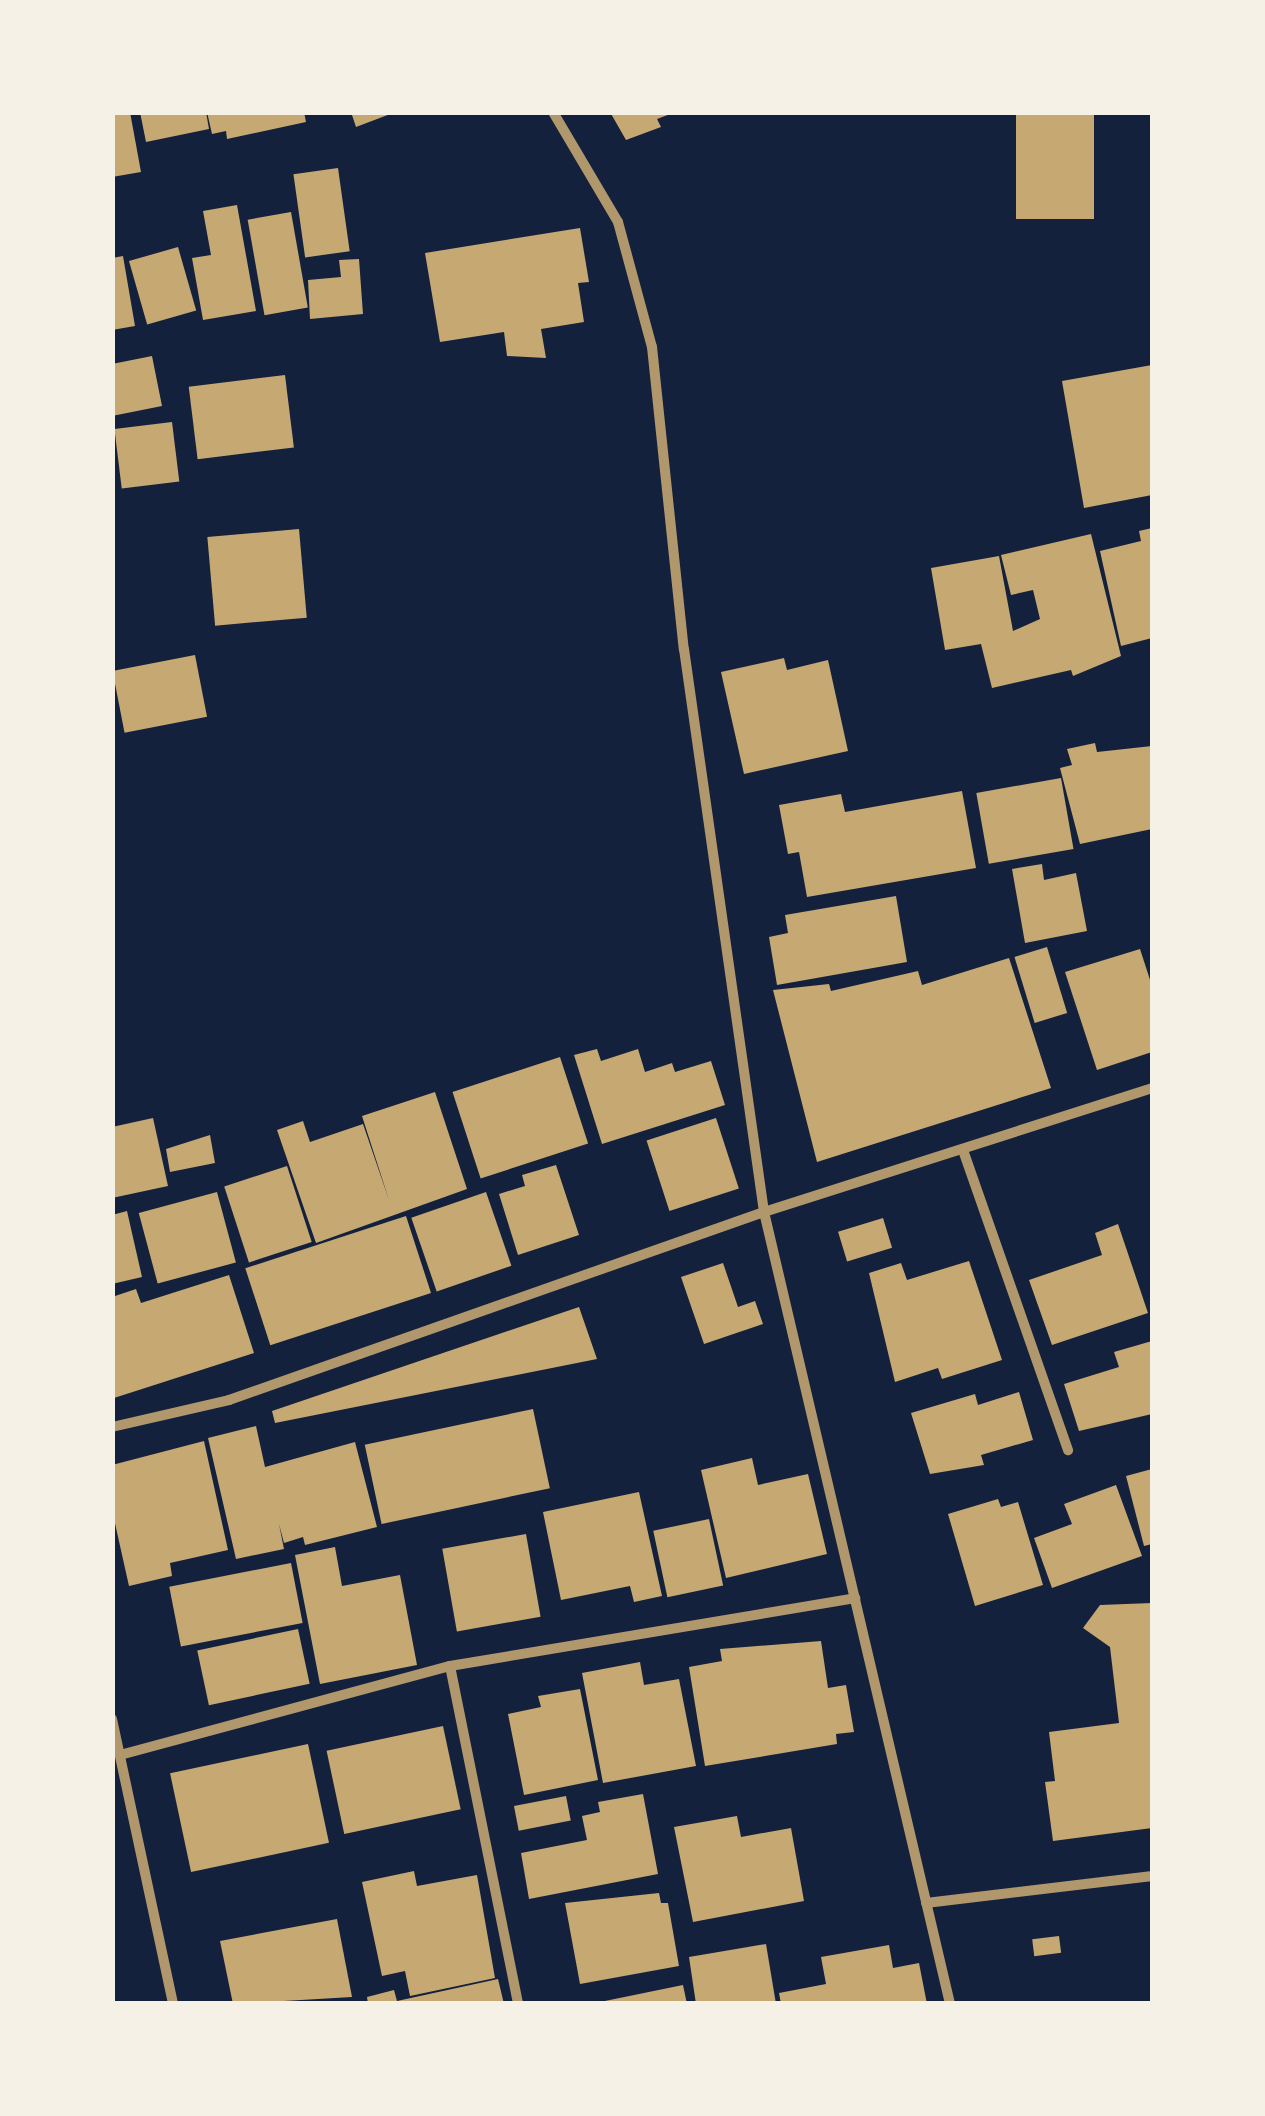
<!DOCTYPE html>
<html>
<head>
<meta charset="utf-8">
<style>
  body { margin:0 }
  #map { position:relative; width:1265px; height:2116px; overflow:hidden; background:#14213d; font-family:Overpass,sans-serif }
  div>[style] { position:absolute }
  .building>* { inset:0; background:#c6a872; transform-origin:0 0 }
  .minor>* { height:10px; margin:-5px; padding:0 5px; transform-origin:5px; border-radius:5px; background:#b1986c }
  span { translate:-50% -50%; white-space:nowrap; text-align:center; line-height:1.15; -webkit-text-stroke:10px #f6f1e7; paint-order:stroke }
  .frame { position:absolute; inset:0; border:115px solid #f6f1e7; pointer-events:none }
</style>
</head>
<body>
<div id="map">
  <div class="building">
    <i style="clip-path:polygon(112px 112px,130px 112px,141px 172px,112px 177px)"></i>
    <i style="clip-path:polygon(140px 112px,206px 112px,209px 129px,146px 142px)"></i>
    <i style="clip-path:polygon(207px 112px,304px 112px,306px 122px,227px 139px,226px 131px,212px 134px)"></i>
    <i style="clip-path:polygon(351px 112px,393px 112px,393px 113px,356px 127px)"></i>
    <i style="clip-path:polygon(610px 112px,673px 112px,673px 113px,657px 119px,661px 127px,626px 140px)"></i>
    <i style="left:1016px;top:112px;width:78px;height:107px"></i>
    <i style="left:338px;top:168px;width:84px;height:45px;rotate:82deg"></i>
    <i style="clip-path:polygon(237px 205px,256px 311px,203px 320px,192px 258px,211px 255px,203px 211px)"></i>
    <i style="left:291px;top:212px;width:97px;height:44px;rotate:80deg"></i>
    <i style="clip-path:polygon(580px 228px,589px 282px,578px 283px,584px 322px,541px 329px,546px 358px,507px 356px,504px 332px,440px 342px,425px 253px)"></i>
    <i style="left:178px;top:247px;width:66px;height:51px;rotate:74deg"></i>
    <i style="clip-path:polygon(123px 256px,135px 326px,112px 330px,112px 258px)"></i>
    <i style="clip-path:polygon(359px 259px,363px 314px,310px 319px,308px 280px,341px 277px,339px 260px)"></i>
    <i style="clip-path:polygon(152px 356px,162px 406px,112px 416px,112px 364px)"></i>
    <i style="clip-path:polygon(1152px 365px,1152px 495px,1084px 508px,1062px 381px)"></i>
    <i style="left:285px;top:375px;width:73px;height:97px;rotate:83deg"></i>
    <i style="left:172px;top:422px;width:60px;height:58px;rotate:83deg"></i>
    <i style="clip-path:polygon(1152px 528px,1152px 638px,1121px 646px,1100px 551px,1141px 541px,1139px 531px)"></i>
    <i style="left:299px;top:529px;width:89px;height:92px;rotate:85deg"></i>
    <i style="clip-path:polygon(1091px 534px,1121px 656px,1073px 676px,1071px 670px,992px 688px,981px 644px,945px 650px,931px 568px,999px 556px,1013px 631px,1040px 619px,1033px 590px,1011px 595px,1001px 555px)"></i>
    <i style="left:195px;top:655px;width:63px;height:84px;rotate:79deg"></i>
    <i style="clip-path:polygon(784px 658px,787px 670px,828px 660px,848px 751px,744px 774px,721px 672px)"></i>
    <i style="clip-path:polygon(1095px 743px,1097px 752px,1152px 746px,1152px 829px,1080px 844px,1060px 768px,1072px 765px,1067px 749px)"></i>
    <i style="left:1061px;top:778px;width:72px;height:86px;rotate:80deg"></i>
    <i style="clip-path:polygon(962px 791px,976px 868px,807px 897px,799px 852px,788px 854px,779px 805px,841px 794px,845px 812px)"></i>
    <i style="clip-path:polygon(1042px 864px,1044px 880px,1076px 873px,1087px 931px,1025px 943px,1012px 869px)"></i>
    <i style="clip-path:polygon(896px 896px,907px 962px,777px 985px,769px 937px,788px 933px,785px 915px)"></i>
    <i style="left:1047px;top:947px;width:69px;height:34px;rotate:73deg"></i>
    <i style="clip-path:polygon(1140px 949px,1152px 986px,1152px 1052px,1097px 1070px,1065px 972px)"></i>
    <i style="clip-path:polygon(1009px 958px,1051px 1088px,817px 1162px,773px 990px,829px 984px,831px 991px,918px 971px,922px 985px)"></i>
    <i style="clip-path:polygon(597px 1049px,601px 1061px,638px 1049px,645px 1072px,672px 1063px,675px 1072px,711px 1061px,725px 1105px,602px 1144px,574px 1055px)"></i>
    <i style="left:560px;top:1057px;width:91px;height:113px;rotate:72deg"></i>
    <i style="clip-path:polygon(435px 1092px,467px 1189px,316px 1243px,277px 1130px,303px 1121px,310px 1142px,363px 1124px,389px 1200px,362px 1116px)"></i>
    <i style="clip-path:polygon(153px 1118px,168px 1186px,112px 1198px,112px 1127px)"></i>
    <i style="left:716px;top:1118px;width:74px;height:73px;rotate:72deg"></i>
    <i style="clip-path:polygon(210px 1135px,215px 1163px,170px 1172px,166px 1149px)"></i>
    <i style="clip-path:polygon(556px 1165px,579px 1235px,518px 1255px,499px 1194px,525px 1186px,522px 1175px)"></i>
    <i style="left:287px;top:1166px;width:80px;height:66px;rotate:72deg"></i>
    <i style="left:217px;top:1192px;width:73px;height:81px;rotate:75deg"></i>
    <i style="left:486px;top:1192px;width:78px;height:79px;rotate:71deg"></i>
    <i style="clip-path:polygon(127px 1211px,142px 1277px,112px 1284px,112px 1215px)"></i>
    <i style="left:406px;top:1216px;width:81px;height:169px;rotate:72deg"></i>
    <i style="left:883px;top:1218px;width:31px;height:47px;rotate:73deg"></i>
    <i style="clip-path:polygon(1118px 1224px,1148px 1313px,1052px 1345px,1029px 1280px,1102px 1255px,1095px 1233px)"></i>
    <i style="clip-path:polygon(969px 1261px,1002px 1360px,942px 1379px,938px 1368px,895px 1382px,869px 1273px,901px 1263px,907px 1280px)"></i>
    <i style="clip-path:polygon(723px 1263px,738px 1307px,755px 1301px,763px 1324px,704px 1344px,681px 1277px)"></i>
    <i style="clip-path:polygon(229px 1275px,254px 1353px,114px 1398px,112px 1297px,136px 1289px,141px 1303px)"></i>
    <i style="clip-path:polygon(579px 1307px,597px 1359px,275px 1423px,272px 1411px)"></i>
    <i style="clip-path:polygon(1152px 1341px,1152px 1414px,1079px 1431px,1064px 1384px,1119px 1367px,1114px 1352px)"></i>
    <i style="clip-path:polygon(1019px 1392px,1033px 1440px,981px 1455px,984px 1465px,930px 1474px,911px 1413px,975px 1394px,978px 1405px)"></i>
    <i style="left:533px;top:1409px;width:81px;height:172px;rotate:78deg"></i>
    <i style="clip-path:polygon(256px 1426px,265px 1467px,355px 1442px,377px 1527px,305px 1545px,303px 1537px,284px 1543px,279px 1524px,284px 1549px,236px 1559px,208px 1438px)"></i>
    <i style="clip-path:polygon(204px 1441px,228px 1550px,170px 1563px,172px 1576px,129px 1586px,112px 1510px,112px 1465px)"></i>
    <i style="clip-path:polygon(752px 1458px,758px 1485px,808px 1474px,827px 1554px,726px 1578px,701px 1470px)"></i>
    <i style="clip-path:polygon(1152px 1469px,1152px 1544px,1144px 1546px,1126px 1476px)"></i>
    <i style="clip-path:polygon(1116px 1485px,1142px 1556px,1052px 1588px,1034px 1538px,1072px 1524px,1064px 1504px)"></i>
    <i style="clip-path:polygon(639px 1492px,662px 1596px,634px 1602px,630px 1586px,561px 1600px,543px 1512px)"></i>
    <i style="clip-path:polygon(998px 1499px,1001px 1507px,1018px 1502px,1043px 1585px,975px 1606px,948px 1514px)"></i>
    <i style="left:709px;top:1519px;width:68px;height:57px;rotate:78deg"></i>
    <i style="left:526px;top:1534px;width:84px;height:85px;rotate:80deg"></i>
    <i style="clip-path:polygon(335px 1547px,342px 1586px,400px 1575px,417px 1665px,320px 1684px,295px 1555px)"></i>
    <i style="left:291px;top:1563px;width:61px;height:124px;rotate:79deg"></i>
    <i style="clip-path:polygon(1152px 1603px,1152px 1828px,1053px 1841px,1045px 1782px,1055px 1781px,1049px 1732px,1119px 1723px,1110px 1647px,1083px 1628px,1100px 1605px)"></i>
    <i style="left:298px;top:1629px;width:56px;height:103px;rotate:78deg"></i>
    <i style="clip-path:polygon(821px 1641px,828px 1688px,846px 1685px,854px 1732px,836px 1734px,837px 1744px,705px 1766px,689px 1667px,722px 1661px,720px 1649px)"></i>
    <i style="clip-path:polygon(640px 1662px,644px 1685px,679px 1679px,696px 1766px,603px 1783px,582px 1673px)"></i>
    <i style="clip-path:polygon(580px 1689px,598px 1780px,524px 1795px,508px 1714px,541px 1707px,538px 1696px)"></i>
    <i style="left:443px;top:1726px;width:85px;height:119px;rotate:78deg"></i>
    <i style="left:308px;top:1744px;width:101px;height:141px;rotate:78deg"></i>
    <i style="clip-path:polygon(643px 1794px,658px 1874px,529px 1899px,521px 1853px,587px 1840px,582px 1816px,600px 1812px,598px 1802px)"></i>
    <i style="left:566px;top:1796px;width:25px;height:53px;rotate:79deg"></i>
    <i style="clip-path:polygon(737px 1816px,741px 1837px,791px 1828px,804px 1901px,693px 1922px,674px 1827px)"></i>
    <i style="clip-path:polygon(414px 1871px,417px 1886px,477px 1875px,495px 1978px,410px 1996px,405px 1971px,382px 1976px,362px 1882px)"></i>
    <i style="clip-path:polygon(659px 1893px,661px 1903px,668px 1903px,679px 1966px,580px 1984px,565px 1903px)"></i>
    <i style="clip-path:polygon(337px 1919px,352px 1997px,233px 2004px,220px 1941px)"></i>
    <i style="left:1059px;top:1936px;width:17px;height:27px;rotate:83deg"></i>
    <i style="clip-path:polygon(766px 1944px,776px 2004px,696px 2004px,689px 1957px)"></i>
    <i style="clip-path:polygon(889px 1945px,893px 1968px,919px 1963px,927px 2004px,781px 2004px,779px 1993px,826px 1984px,821px 1957px)"></i>
    <i style="clip-path:polygon(498px 1979px,504px 2004px,368px 2004px,367px 1997px,394px 1990px,397px 2001px)"></i>
    <i style="clip-path:polygon(683px 1985px,687px 2004px,600px 2004px,600px 2002px)"></i>
  </div>
  <div class="minor">
    <i style="left:553px;top:112px;width:128px;rotate:59.4deg"></i>
    <i style="left:618px;top:222px;width:130px;rotate:74.8deg"></i>
    <i style="left:652px;top:347px;width:304px;rotate:84deg"></i>
    <i style="left:684px;top:649px;width:569px;rotate:81.91deg"></i>
    <i style="left:764px;top:1212px;width:814px;rotate:76.78deg"></i>
    <i style="left:964px;top:1153px;width:315px;rotate:70.7deg"></i>
    <i style="left:112px;top:1427px;width:120px;rotate:-13deg"></i>
    <i style="left:229px;top:1400px;width:567px;rotate:-19.36deg"></i>
    <i style="left:764px;top:1212px;width:407px;rotate:-17.7deg"></i>
    <i style="left:450px;top:1666px;width:345px;rotate:78.6deg"></i>
    <i style="left:112px;top:1719px;width:291px;rotate:77.9deg"></i>
    <i style="left:120px;top:1755px;width:342px;rotate:-15.1deg"></i>
    <i style="left:450px;top:1666px;width:411px;rotate:-9.5deg"></i>
    <i style="left:926px;top:1903px;width:228px;rotate:-6.8deg"></i>
  </div>
  <div class="frame"></div>
</div>
</body>
</html>
